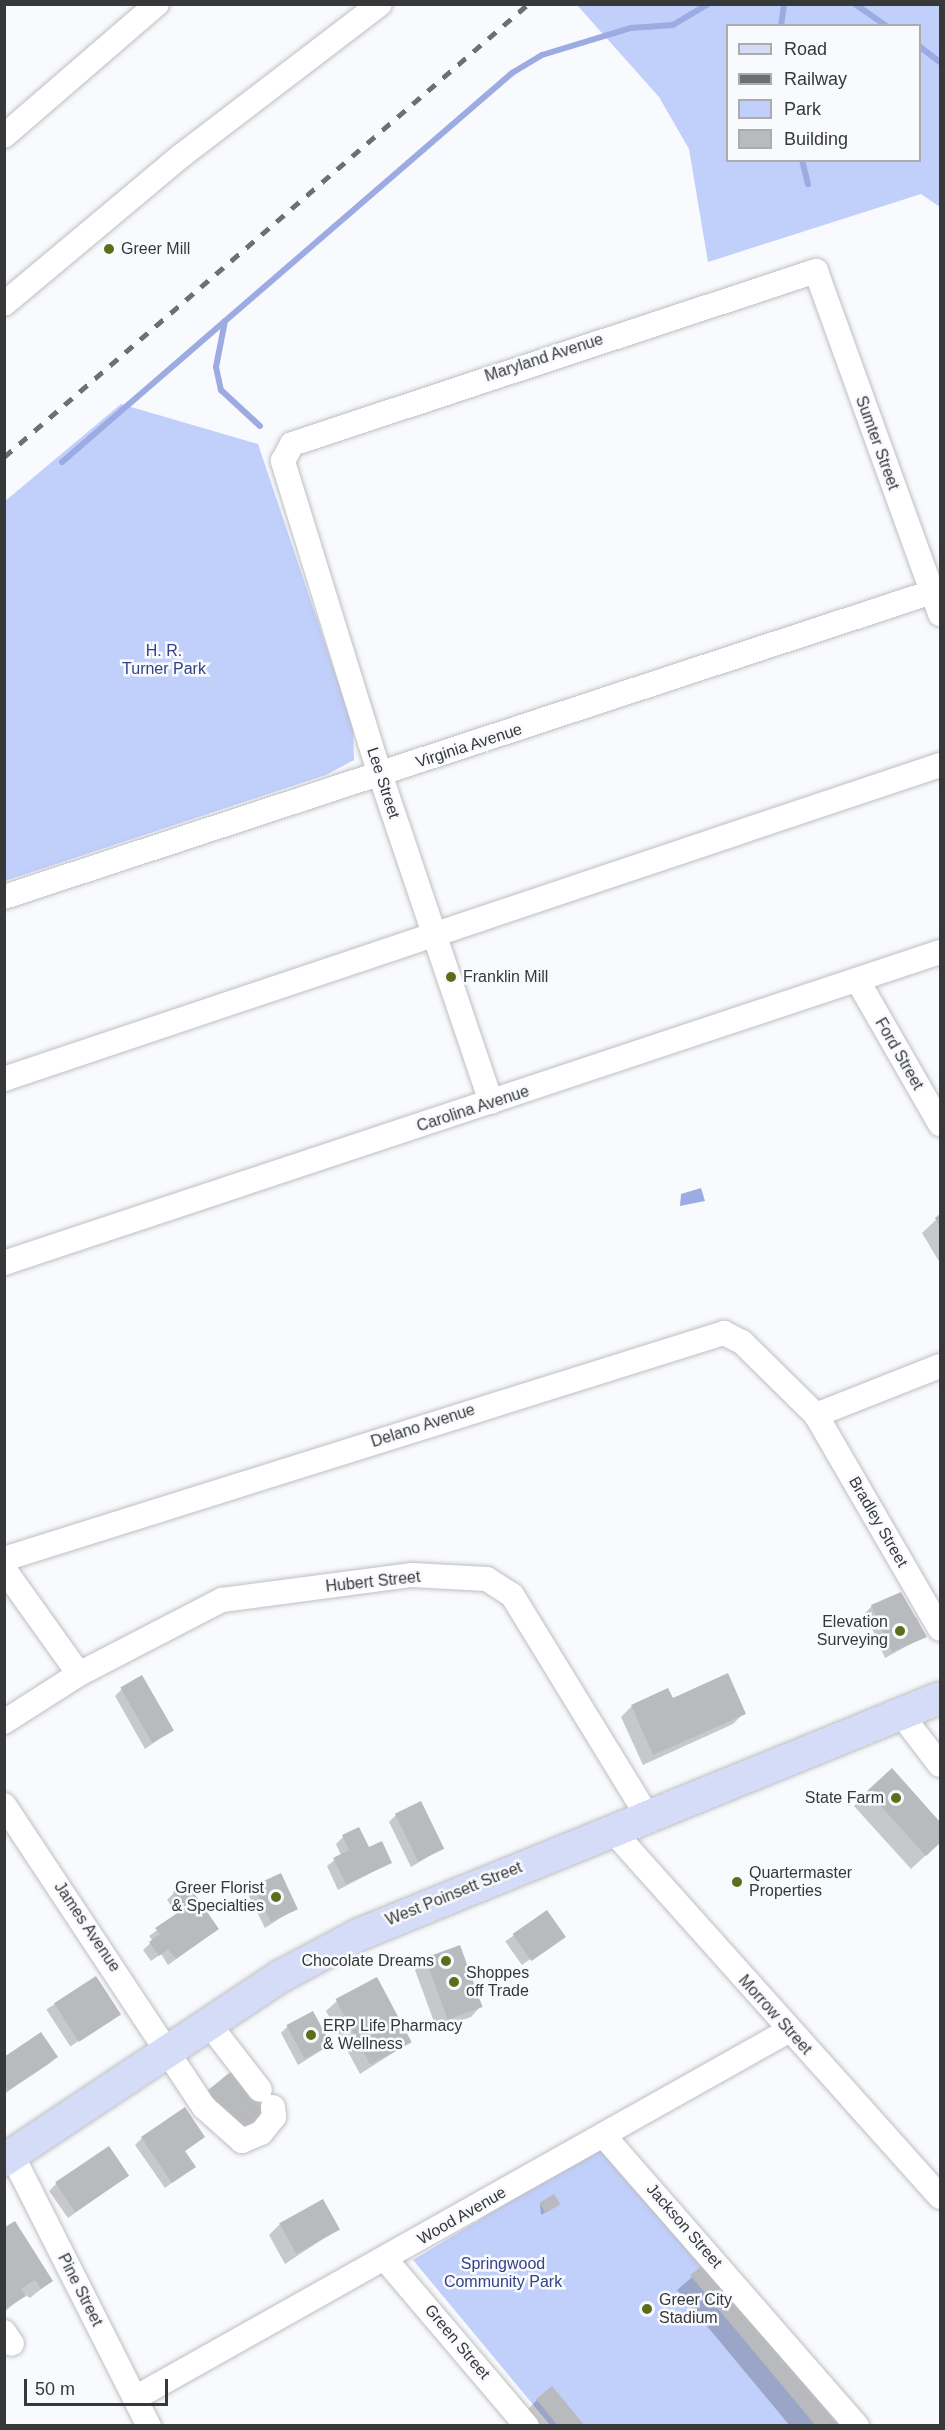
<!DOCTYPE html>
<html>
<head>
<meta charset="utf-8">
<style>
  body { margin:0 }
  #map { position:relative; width:945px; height:2430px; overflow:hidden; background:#f9fafd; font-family:Arial,sans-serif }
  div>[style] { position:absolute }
  .green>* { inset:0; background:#c1cffb }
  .water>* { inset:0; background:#9cace3 }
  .shadow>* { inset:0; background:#0003; transform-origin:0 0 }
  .stream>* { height:6px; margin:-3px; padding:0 3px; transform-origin:3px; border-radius:3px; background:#9cace3 }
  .building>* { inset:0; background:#b9babd; transform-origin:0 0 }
  .roads { filter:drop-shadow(0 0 2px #bebfc2) drop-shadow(0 0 2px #bebfc2) }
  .minor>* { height:24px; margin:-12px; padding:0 12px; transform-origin:12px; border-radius:12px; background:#fff }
  .major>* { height:32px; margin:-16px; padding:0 16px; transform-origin:16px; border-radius:16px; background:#d4dcf7 }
  .rail>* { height:4.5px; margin-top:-2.25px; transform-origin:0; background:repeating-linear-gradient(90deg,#6e6f70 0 10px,transparent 0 20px) }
  .dots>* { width:16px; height:16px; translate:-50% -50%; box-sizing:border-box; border:3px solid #f9fafd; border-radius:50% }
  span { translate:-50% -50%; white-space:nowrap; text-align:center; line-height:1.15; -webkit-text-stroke:5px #f9fafd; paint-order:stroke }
  .poi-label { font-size:16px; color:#373839 }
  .left { translate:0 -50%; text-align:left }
  .right { translate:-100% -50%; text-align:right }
  .street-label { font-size:16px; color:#373839 }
  .park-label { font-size:16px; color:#354386 }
  .frame { position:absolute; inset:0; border:6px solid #373839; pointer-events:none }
  .legend { position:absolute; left:726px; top:24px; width:195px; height:138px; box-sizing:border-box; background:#f9fafd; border:2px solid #abacaf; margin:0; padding:8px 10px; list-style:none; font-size:18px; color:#373839 }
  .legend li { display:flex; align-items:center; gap:12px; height:30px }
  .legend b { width:30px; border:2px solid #abacaf }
  .scale { position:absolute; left:24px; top:2379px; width:144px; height:27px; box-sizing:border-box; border:3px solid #373839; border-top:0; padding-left:8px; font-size:18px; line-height:21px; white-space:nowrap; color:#373839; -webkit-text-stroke:4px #f9fafd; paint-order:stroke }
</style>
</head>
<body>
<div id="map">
  <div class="green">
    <i style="clip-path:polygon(evenodd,577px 5px,940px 5px,940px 207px,921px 194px,708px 262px,689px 149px,659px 97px,577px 5px,728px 26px,920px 26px,920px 160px,728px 160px,728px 26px)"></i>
    <i style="clip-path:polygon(121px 404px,258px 444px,353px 726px,354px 760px,326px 775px,5px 881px,4px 502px)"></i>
    <i style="clip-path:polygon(603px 2145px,846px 2425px,550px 2425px,413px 2260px)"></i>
  </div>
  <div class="water">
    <i style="clip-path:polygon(701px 1188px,705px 1201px,680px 1206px,681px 1194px)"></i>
  </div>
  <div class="shadow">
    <i style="clip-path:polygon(940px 1216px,940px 1263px,922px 1233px)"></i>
    <i style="clip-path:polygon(872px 1606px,917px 1618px,925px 1636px,885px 1658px,865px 1613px)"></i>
    <i style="clip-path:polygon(122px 1689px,172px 1730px,145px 1749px,115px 1696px)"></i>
    <i style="clip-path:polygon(632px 1706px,744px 1713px,733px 1724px,643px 1765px,621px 1717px)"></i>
    <i style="clip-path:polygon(892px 1770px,940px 1824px,940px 1842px,911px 1869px,854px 1806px)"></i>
    <i style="clip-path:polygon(396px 1815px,443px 1848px,411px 1867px,389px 1822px)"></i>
    <i style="clip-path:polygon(343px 1837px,390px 1863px,338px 1890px,327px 1866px,341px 1855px,336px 1844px)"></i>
    <i style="clip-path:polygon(255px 1887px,296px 1908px,265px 1928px,248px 1894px)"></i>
    <i style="clip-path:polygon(174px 1893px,217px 1929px,168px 1965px,161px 1954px,151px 1961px,143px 1950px,153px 1941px,149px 1936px,178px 1915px,167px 1900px)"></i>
    <i style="left:547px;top:1912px;width:29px;height:51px;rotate:55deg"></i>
    <i style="clip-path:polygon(459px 1947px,481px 2006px,471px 2017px,437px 2030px,415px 1970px,425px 1959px)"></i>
    <i style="left:95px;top:1978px;width:44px;height:58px;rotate:57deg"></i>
    <i style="clip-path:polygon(337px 2001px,410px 2042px,360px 2074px,326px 2011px)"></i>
    <i style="clip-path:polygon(288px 2026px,330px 2045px,298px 2065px,281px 2033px)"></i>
    <i style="clip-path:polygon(56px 2057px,49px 2064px,4px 2094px,4px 2058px)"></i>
    <i style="clip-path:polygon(203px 2137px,184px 2152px,194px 2166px,165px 2188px,135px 2145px,142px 2138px)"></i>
    <i style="clip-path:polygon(127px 2176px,68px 2218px,49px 2191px,56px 2184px)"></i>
    <i style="clip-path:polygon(540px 2204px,555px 2206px,541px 2215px)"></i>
    <i style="clip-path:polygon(14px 2223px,51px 2281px,30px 2298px,21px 2292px,24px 2296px,4px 2312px,4px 2229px)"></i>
    <i style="clip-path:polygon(280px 2224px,338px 2229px,285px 2264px,269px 2235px)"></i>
    <i style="clip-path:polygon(706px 2265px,837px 2426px,790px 2426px,677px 2290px)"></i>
    <i style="clip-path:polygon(537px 2400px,583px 2426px,532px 2426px,523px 2414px)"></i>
  </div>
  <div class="stream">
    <i style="left:855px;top:4px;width:39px;rotate:35deg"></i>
    <i style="left:781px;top:26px;width:22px;rotate:-82deg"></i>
    <i style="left:920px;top:47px;width:25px;rotate:37deg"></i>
    <i style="left:802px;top:160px;width:25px;rotate:76deg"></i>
    <i style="left:225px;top:321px;width:47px;rotate:101.1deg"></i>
    <i style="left:216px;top:367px;width:24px;rotate:78deg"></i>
    <i style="left:221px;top:390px;width:53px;rotate:42.7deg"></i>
    <i style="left:62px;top:462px;width:595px;rotate:-40.84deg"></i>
    <i style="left:512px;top:73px;width:35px;rotate:-31deg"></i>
    <i style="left:542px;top:55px;width:93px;rotate:-16.9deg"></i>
    <i style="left:631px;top:28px;width:42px;rotate:-4.1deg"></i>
    <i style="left:673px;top:25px;width:41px;rotate:-31deg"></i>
  </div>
  <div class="building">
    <i style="clip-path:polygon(940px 1214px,940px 1227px,935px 1218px)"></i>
    <i style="clip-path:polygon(901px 1592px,927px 1637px,892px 1652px,871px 1605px)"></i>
    <i style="clip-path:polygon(728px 1673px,746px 1714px,653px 1755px,631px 1705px,668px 1688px,673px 1698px)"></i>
    <i style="left:142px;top:1675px;width:64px;height:25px;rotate:60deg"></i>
    <i style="clip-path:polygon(892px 1768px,940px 1822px,940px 1843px,926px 1856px,867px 1791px)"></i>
    <i style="left:421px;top:1801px;width:53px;height:29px;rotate:64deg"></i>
    <i style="clip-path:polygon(359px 1827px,369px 1847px,382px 1841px,392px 1863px,346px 1884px,333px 1858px,349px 1850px,342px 1835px)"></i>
    <i style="left:281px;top:1873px;width:40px;height:30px;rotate:65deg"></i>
    <i style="clip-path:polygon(187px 1883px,219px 1929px,176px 1959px,168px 1949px,159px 1956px,149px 1942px,160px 1934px,155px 1928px,185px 1908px,173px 1892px)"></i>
    <i style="left:547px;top:1910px;width:33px;height:42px;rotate:55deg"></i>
    <i style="left:460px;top:1945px;width:66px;height:37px;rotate:70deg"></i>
    <i style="left:96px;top:1976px;width:46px;height:50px;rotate:57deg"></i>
    <i style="left:377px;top:1977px;width:74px;height:47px;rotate:62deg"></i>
    <i style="left:313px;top:2011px;width:38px;height:30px;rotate:62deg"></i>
    <i style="clip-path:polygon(41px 2032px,58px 2057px,7px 2091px,4px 2057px)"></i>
    <i style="left:234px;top:2069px;width:58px;height:38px;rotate:51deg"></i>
    <i style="clip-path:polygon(185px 2107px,205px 2137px,185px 2151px,196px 2167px,172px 2183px,141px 2137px)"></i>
    <i style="left:109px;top:2146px;width:36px;height:65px;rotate:56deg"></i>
    <i style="left:554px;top:2194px;width:12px;height:17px;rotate:59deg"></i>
    <i style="left:323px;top:2199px;width:35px;height:50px;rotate:61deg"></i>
    <i style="clip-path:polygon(15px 2221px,53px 2281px,41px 2289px,35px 2280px,21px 2289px,26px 2296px,5px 2309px,5px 2227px)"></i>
    <i style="clip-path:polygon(706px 2263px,839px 2426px,816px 2426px,690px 2275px)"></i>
    <i style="clip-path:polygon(552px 2386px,585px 2426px,558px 2426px,536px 2399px)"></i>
  </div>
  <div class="roads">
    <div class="minor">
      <i style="left:4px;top:136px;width:202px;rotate:-40.8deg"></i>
      <i style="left:4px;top:304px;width:231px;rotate:-39.9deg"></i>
      <i style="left:181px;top:156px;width:250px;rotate:-37.4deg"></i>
      <i style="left:4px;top:897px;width:977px;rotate:-18.19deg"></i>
      <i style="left:859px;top:983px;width:163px;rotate:60.1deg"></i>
      <i style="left:4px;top:1079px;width:987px;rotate:-18.55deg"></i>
      <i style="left:491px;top:1102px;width:345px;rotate:-108.7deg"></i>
      <i style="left:380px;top:775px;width:329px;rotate:-107.2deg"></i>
      <i style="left:283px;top:461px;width:19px;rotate:-62deg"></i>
      <i style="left:292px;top:444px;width:552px;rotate:-18.27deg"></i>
      <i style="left:816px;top:271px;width:365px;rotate:70.1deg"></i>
      <i style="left:4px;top:1263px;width:986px;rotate:-18.38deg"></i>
      <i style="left:816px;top:1415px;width:133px;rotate:-21.6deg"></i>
      <i style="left:4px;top:1559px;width:755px;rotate:-17.43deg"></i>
      <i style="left:724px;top:1333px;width:20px;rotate:27deg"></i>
      <i style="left:742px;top:1342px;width:104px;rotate:44.6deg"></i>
      <i style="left:816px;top:1415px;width:247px;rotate:59.9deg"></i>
      <i style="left:4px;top:1569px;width:129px;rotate:54.5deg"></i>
      <i style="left:901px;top:1714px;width:64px;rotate:52.6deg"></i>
      <i style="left:4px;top:1722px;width:89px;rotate:-32.6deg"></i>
      <i style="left:79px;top:1674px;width:161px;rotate:-27.4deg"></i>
      <i style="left:222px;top:1600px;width:192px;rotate:-7.5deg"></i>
      <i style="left:412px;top:1575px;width:75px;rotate:3.1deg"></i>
      <i style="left:487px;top:1579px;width:30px;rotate:33deg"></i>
      <i style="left:512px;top:1595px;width:258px;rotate:58.5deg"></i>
      <i style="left:4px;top:1805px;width:362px;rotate:56.5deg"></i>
      <i style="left:204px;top:2107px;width:51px;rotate:41.8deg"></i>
      <i style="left:242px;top:2141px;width:21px;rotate:-23deg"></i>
      <i style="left:261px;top:2133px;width:21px;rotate:-51deg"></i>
      <i style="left:274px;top:2117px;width:10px;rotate:-96deg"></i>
      <i style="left:612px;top:1830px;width:492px;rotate:48.2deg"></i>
      <i style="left:209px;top:2024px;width:83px;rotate:52.3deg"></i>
      <i style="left:604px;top:2136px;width:385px;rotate:48.9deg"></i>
      <i style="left:12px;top:2155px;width:304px;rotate:63.2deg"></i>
      <i style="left:386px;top:2260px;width:218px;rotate:49.7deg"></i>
      <i style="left:4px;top:2332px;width:14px;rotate:56deg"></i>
      <i style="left:135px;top:2398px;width:749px;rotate:-29.34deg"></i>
    </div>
    <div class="major">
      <i style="left:4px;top:2160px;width:333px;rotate:-33.6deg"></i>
      <i style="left:281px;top:1976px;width:87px;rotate:-28deg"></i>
      <i style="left:358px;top:1935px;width:628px;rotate:-22.16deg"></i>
    </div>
  </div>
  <div class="rail">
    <i style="left:4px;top:457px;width:693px;rotate:-40.84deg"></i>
  </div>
  <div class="dots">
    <i style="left:109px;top:249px;background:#5c6e1b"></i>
    <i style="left:451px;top:977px;background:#5c6e1b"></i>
    <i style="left:900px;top:1631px;background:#5c6e1b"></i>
    <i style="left:896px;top:1798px;background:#5c6e1b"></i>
    <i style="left:737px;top:1882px;background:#5c6e1b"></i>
    <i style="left:276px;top:1897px;background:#5c6e1b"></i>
    <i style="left:446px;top:1961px;background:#5c6e1b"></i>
    <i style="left:454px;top:1982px;background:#5c6e1b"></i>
    <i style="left:311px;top:2035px;background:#5c6e1b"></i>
    <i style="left:647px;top:2309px;background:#5c6e1b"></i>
  </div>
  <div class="poi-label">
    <span class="left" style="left:121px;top:249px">Greer Mill</span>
    <span class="left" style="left:463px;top:977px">Franklin Mill</span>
    <span class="right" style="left:888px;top:1631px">Elevation<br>Surveying</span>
    <span class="right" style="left:884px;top:1798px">State Farm</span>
    <span class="left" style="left:749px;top:1882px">Quartermaster<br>Properties</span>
    <span class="right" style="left:264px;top:1897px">Greer Florist<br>&amp; Specialties</span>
    <span class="right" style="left:434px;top:1961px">Chocolate Dreams</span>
    <span class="left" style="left:466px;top:1982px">Shoppes<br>off Trade</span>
    <span class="left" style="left:323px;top:2035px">ERP Life Pharmacy<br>&amp; Wellness</span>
    <span class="left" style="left:659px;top:2309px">Greer City<br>Stadium</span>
  </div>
  <div class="street-label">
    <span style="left:544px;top:358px;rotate:-18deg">Maryland Avenue</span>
    <span style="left:877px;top:443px;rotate:70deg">Sumter Street</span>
    <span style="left:469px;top:746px;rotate:-18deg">Virginia Avenue</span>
    <span style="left:383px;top:783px;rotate:72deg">Lee Street</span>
    <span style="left:899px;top:1054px;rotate:60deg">Ford Street</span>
    <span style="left:473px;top:1109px;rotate:-18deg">Carolina Avenue</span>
    <span style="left:423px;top:1426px;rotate:-18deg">Delano Avenue</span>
    <span style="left:878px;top:1522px;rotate:60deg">Bradley Street</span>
    <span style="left:373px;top:1582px;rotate:-6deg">Hubert Street</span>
    <span style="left:454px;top:1894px;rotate:-22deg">West Poinsett Street</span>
    <span style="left:87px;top:1927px;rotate:56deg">James Avenue</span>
    <span style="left:775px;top:2015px;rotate:48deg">Morrow Street</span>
    <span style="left:462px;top:2216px;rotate:-30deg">Wood Avenue</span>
    <span style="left:684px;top:2226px;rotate:49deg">Jackson Street</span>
    <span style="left:80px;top:2290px;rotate:63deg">Pine Street</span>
    <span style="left:457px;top:2342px;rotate:50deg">Green Street</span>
  </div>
  <div class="park-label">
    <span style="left:164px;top:660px">H. R.<br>Turner Park</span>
    <span style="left:503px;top:2273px">Springwood<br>Community Park</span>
  </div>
  <div class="frame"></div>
  <ul class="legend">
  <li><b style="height:8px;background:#d4dcf7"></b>Road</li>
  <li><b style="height:8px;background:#6e6f70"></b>Railway</li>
  <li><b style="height:16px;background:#c1cffb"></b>Park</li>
  <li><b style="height:16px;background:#b9babd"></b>Building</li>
  </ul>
  <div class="scale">50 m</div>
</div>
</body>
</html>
